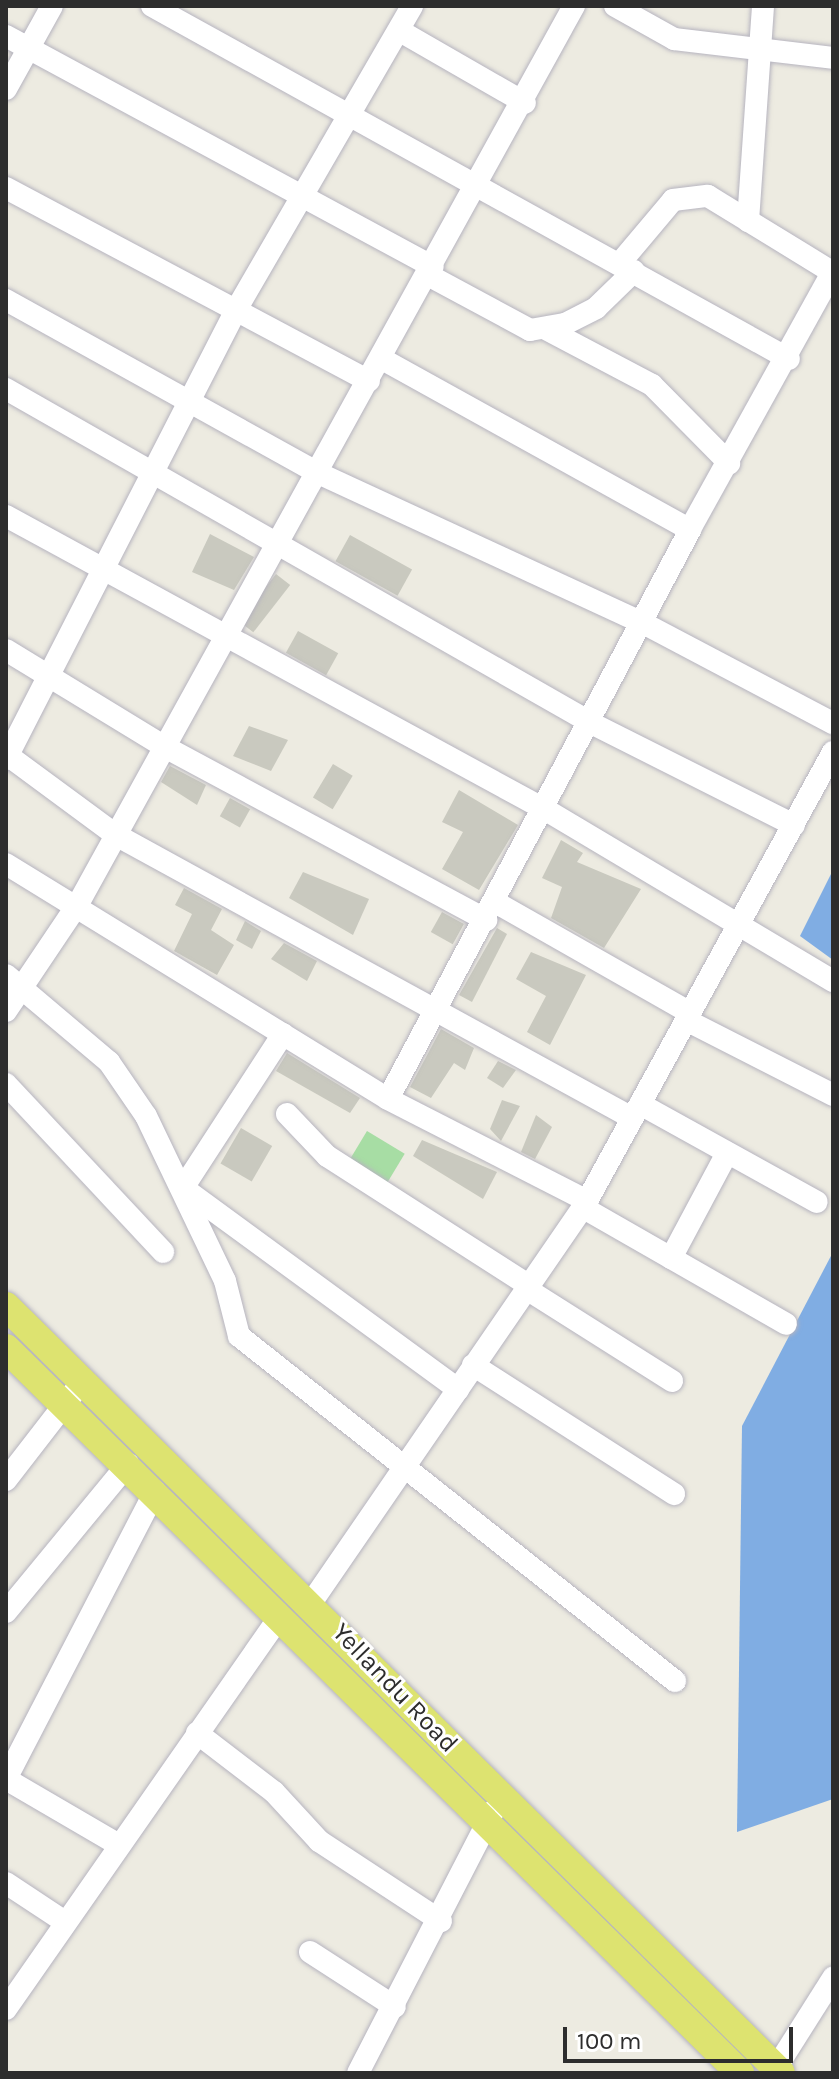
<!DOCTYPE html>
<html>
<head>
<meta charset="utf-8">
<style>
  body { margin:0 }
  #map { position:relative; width:839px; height:2079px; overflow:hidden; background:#edebe1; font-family:Karla,sans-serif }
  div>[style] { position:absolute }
  .green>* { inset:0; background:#a7dda4; transform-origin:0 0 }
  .water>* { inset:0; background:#80ade3 }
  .building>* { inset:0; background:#c9c9bf; transform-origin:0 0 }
  .roads { filter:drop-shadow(0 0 2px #b6b4bf) drop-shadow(0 0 2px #b6b4bf) }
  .minor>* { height:22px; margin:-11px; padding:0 11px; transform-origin:11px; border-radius:11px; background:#fff }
  .major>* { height:28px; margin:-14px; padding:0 14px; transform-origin:14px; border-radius:14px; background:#dde370 }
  span { translate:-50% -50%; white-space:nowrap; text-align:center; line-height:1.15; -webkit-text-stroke:6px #fff; paint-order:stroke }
  .street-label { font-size:26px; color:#2d2d2d }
  .frame { position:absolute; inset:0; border:8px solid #2d2d2d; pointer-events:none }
  .scale { position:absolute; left:563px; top:2027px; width:230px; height:36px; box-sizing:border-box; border:4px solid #2d2d2d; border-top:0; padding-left:10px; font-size:24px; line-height:28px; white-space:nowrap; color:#2d2d2d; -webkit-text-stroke:6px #fff; paint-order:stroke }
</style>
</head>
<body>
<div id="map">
  <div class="green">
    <i style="left:367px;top:1131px;width:44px;height:36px;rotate:31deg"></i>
  </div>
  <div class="water">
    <i style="clip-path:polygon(833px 870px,833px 960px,800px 936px)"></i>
    <i style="clip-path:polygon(833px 1252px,833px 1799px,737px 1832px,742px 1426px)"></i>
  </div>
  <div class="building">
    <i style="clip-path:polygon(210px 534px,254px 557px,234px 590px,192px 572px)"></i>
    <i style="left:350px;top:535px;width:71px;height:30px;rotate:29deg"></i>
    <i style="left:276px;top:574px;width:18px;height:60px;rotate:38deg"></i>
    <i style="left:298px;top:631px;width:46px;height:25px;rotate:29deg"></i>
    <i style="clip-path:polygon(249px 726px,288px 740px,271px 771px,233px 756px)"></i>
    <i style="left:333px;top:764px;width:23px;height:39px;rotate:31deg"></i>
    <i style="clip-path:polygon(170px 766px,206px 785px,197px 805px,161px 782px)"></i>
    <i style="clip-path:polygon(459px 790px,518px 825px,479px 890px,442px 869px,463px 832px,442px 822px)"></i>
    <i style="left:230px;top:798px;width:23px;height:21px;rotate:29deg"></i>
    <i style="clip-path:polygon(561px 840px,583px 853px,577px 862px,641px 889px,604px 948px,551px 918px,562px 887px,542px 878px)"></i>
    <i style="clip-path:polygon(303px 872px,369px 899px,353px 935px,289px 898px)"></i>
    <i style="clip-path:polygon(184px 888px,222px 909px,211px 930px,234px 945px,217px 975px,174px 951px,192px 914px,175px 905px)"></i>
    <i style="left:442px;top:912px;width:25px;height:23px;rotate:29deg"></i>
    <i style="clip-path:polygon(245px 921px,261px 931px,252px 949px,236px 940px)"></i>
    <i style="clip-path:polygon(497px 928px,507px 934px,472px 1002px,459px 995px)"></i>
    <i style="clip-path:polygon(284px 943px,317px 961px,307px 981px,271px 959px)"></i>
    <i style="clip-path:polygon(531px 952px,586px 975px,550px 1045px,527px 1032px,546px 996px,516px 979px)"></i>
    <i style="clip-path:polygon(441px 1029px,474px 1048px,465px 1070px,454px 1063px,431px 1098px,410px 1087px)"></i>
    <i style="clip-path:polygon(287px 1053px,360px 1098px,350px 1113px,276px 1071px)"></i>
    <i style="clip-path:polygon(498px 1061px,516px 1070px,503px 1088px,487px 1078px)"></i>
    <i style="clip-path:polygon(502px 1100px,520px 1106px,501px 1141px,490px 1129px)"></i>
    <i style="clip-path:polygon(536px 1115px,552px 1127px,535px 1159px,521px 1152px)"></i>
    <i style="left:241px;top:1128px;width:36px;height:41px;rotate:30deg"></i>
    <i style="clip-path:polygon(422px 1140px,497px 1172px,483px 1199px,413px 1156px)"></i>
  </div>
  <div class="roads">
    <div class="minor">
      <i style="left:152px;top:6px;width:728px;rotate:28.99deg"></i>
      <i style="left:615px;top:6px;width:68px;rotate:29.2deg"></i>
      <i style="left:674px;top:39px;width:160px;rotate:6.8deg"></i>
      <i style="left:400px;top:31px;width:144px;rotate:29.9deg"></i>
      <i style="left:6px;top:36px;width:485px;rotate:28.4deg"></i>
      <i style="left:6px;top:89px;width:95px;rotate:-61deg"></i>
      <i style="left:6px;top:188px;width:411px;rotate:28deg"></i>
      <i style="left:748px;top:221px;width:216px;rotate:-86deg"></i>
      <i style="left:620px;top:263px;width:82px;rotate:-49.9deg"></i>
      <i style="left:673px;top:200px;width:35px;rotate:-7deg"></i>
      <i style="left:708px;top:196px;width:145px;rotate:31.5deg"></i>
      <i style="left:428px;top:275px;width:116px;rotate:28.3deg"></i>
      <i style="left:530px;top:330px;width:36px;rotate:-10deg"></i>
      <i style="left:565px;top:324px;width:35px;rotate:-27deg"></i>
      <i style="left:596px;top:308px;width:53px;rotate:-44.2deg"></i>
      <i style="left:6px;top:300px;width:357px;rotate:29deg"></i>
      <i style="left:318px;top:473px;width:358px;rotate:24.8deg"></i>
      <i style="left:643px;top:623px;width:215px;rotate:27.8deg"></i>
      <i style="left:546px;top:329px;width:120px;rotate:27.8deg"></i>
      <i style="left:652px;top:385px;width:110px;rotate:45.4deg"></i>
      <i style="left:382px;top:359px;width:352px;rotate:29deg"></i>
      <i style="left:690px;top:530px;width:644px;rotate:117.96deg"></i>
      <i style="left:6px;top:389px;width:676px;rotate:29.71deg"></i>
      <i style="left:593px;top:724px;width:225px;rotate:26.7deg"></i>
      <i style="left:6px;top:516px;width:615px;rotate:28.57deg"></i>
      <i style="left:546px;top:810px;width:334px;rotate:30.8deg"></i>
      <i style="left:690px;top:529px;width:295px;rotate:-61deg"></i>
      <i style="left:6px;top:650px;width:186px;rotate:31.4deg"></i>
      <i style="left:165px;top:747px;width:365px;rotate:28.3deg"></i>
      <i style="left:6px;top:754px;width:137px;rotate:36.4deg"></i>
      <i style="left:116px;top:835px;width:589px;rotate:28.74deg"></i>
      <i style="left:6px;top:759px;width:504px;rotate:-62.88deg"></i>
      <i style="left:236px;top:310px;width:351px;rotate:-59.9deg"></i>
      <i style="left:6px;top:864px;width:448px;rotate:31.6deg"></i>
      <i style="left:388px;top:1099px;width:224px;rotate:27.1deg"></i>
      <i style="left:495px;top:902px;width:224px;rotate:29.6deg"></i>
      <i style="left:6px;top:975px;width:135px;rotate:40.2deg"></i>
      <i style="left:109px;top:1062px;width:65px;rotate:55.6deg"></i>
      <i style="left:146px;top:1116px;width:183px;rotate:64.4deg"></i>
      <i style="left:225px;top:1281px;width:57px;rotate:75.7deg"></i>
      <i style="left:239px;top:1336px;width:556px;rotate:38.35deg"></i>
      <i style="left:6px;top:1011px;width:129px;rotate:-56.1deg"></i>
      <i style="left:78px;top:904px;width:1026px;rotate:-61.09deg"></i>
      <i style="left:686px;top:1020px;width:165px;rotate:27deg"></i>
      <i style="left:283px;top:1034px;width:184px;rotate:123deg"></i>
      <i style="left:183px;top:1188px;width:341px;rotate:36.2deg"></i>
      <i style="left:6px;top:1084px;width:230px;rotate:46.9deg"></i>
      <i style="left:640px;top:1104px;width:202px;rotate:29deg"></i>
      <i style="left:287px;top:1114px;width:58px;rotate:46.4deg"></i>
      <i style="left:327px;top:1156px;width:239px;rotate:32.7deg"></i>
      <i style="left:582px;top:1207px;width:235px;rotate:29.8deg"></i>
      <i style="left:671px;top:1258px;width:119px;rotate:-61.9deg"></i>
      <i style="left:525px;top:1288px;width:174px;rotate:32.3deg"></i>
      <i style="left:473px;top:1365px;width:239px;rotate:32.7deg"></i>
      <i style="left:6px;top:1480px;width:111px;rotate:-52.3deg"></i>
      <i style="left:311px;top:1603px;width:488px;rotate:-55.5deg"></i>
      <i style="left:587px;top:1201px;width:512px;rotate:-61.28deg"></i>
      <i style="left:6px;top:1612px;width:192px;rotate:-50.5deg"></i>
      <i style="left:197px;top:1733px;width:97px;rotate:37.5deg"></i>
      <i style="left:274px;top:1792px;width:67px;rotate:47.4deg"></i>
      <i style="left:319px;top:1841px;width:146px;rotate:33.3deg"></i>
      <i style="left:119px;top:1845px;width:131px;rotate:-149.7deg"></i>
      <i style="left:6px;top:1779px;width:324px;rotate:-62.6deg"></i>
      <i style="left:6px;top:1883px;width:71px;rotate:33.5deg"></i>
      <i style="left:310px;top:1952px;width:101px;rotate:32.9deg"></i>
      <i style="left:6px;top:2009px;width:479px;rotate:-55.1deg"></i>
      <i style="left:776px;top:2068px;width:107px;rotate:-57.7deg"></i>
      <i style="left:358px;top:2073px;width:295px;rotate:-62.7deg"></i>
    </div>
    <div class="major">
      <i style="left:6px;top:1306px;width:1090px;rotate:44.7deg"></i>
      <i style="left:6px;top:1348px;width:1032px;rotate:44.65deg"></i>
    </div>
  </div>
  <div class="street-label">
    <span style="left:395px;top:1688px;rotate:46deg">Yellandu Road</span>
  </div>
  <div class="frame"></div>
  <div class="scale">100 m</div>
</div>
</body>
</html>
